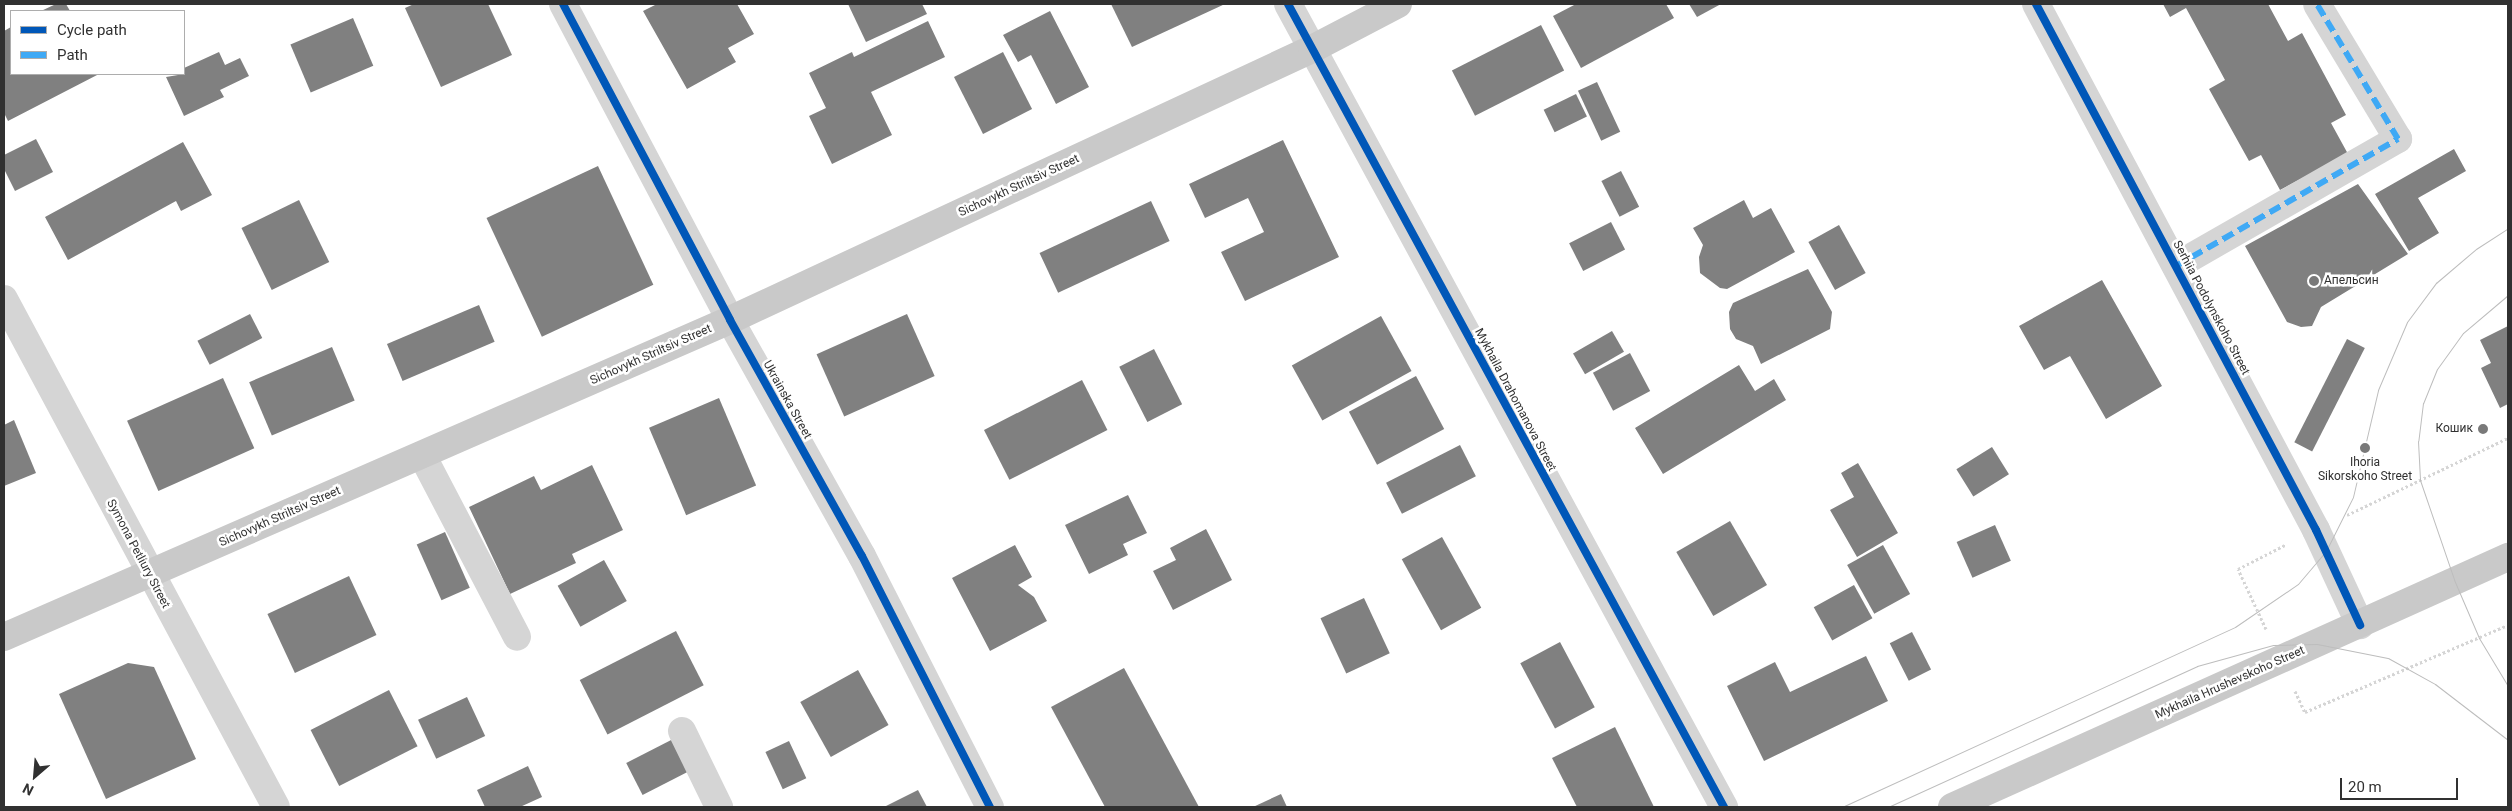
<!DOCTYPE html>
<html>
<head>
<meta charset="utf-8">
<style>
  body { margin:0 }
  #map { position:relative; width:2512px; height:811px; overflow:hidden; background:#fff; font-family:Roboto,sans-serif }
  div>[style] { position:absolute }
  .building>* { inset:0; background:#808080; transform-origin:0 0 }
  .path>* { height:3px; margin-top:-1.5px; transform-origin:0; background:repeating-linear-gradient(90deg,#d5d5d5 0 2.5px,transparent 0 5px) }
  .minor>* { height:28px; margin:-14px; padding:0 14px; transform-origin:14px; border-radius:14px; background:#d5d5d5 }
  .major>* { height:28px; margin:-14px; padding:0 14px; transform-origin:14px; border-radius:14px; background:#c9c9c9 }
  .tram>* { height:1px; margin:-0.5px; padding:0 0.5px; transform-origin:0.5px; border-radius:0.5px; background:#bdbdbd }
  .quiet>* { height:6px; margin-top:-3px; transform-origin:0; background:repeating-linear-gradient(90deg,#3fa9f5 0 12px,transparent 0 18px) }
  .cycleway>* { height:8px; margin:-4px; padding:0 4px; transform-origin:4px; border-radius:4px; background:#0057b8 }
  .dots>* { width:14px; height:14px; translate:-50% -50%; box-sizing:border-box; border:2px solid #fff; border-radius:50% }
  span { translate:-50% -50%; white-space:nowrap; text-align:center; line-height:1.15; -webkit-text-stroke:5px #fff; paint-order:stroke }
  .street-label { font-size:12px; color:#313131 }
  .poi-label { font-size:12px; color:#313131 }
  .left { translate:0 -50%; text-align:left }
  .right { translate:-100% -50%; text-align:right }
  .frame { position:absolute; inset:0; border:5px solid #313131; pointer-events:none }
  .legend { position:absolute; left:10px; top:10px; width:175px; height:65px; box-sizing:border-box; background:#fff; border:1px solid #adadad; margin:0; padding:6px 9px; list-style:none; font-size:15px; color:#313131 }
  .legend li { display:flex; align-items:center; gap:10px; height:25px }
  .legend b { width:25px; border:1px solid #adadad }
  .north { position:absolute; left:10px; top:751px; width:50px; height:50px; -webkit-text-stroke:4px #fff; paint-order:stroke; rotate:207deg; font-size:14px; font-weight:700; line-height:20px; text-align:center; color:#313131 }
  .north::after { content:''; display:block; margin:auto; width:18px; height:22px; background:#313131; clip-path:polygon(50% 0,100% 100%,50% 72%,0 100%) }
  .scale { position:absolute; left:2340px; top:778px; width:118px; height:22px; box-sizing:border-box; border:2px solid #313131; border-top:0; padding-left:6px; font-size:15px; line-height:18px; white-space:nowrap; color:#313131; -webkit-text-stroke:4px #fff; paint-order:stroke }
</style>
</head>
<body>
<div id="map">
  <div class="building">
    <i style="clip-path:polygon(56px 4px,66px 4px,70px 11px,41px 11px)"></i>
    <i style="clip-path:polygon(414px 4px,488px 4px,512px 55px,441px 87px,405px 8px)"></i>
    <i style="clip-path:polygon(657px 4px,737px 4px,754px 34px,728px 48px,736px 62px,687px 89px,643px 11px)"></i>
    <i style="clip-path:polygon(848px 4px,922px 4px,927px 14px,866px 42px)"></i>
    <i style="clip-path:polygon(1111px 4px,1225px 4px,1132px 47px)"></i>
    <i style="clip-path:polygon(1576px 4px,1666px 4px,1674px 18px,1581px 68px,1553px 16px)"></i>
    <i style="clip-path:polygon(1689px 4px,1721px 4px,1697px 17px)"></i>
    <i style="clip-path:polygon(2163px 4px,2268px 4px,2288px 41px,2302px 33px,2346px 115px,2331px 123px,2348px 154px,2280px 190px,2261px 155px,2249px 161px,2209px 89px,2225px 80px,2186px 8px,2170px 17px)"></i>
    <i style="clip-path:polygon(1050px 11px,1089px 87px,1056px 104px,1031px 55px,1018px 62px,1003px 35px)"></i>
    <i style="left:353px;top:18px;width:52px;height:68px;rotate:67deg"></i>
    <i style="clip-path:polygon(928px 21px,945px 57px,871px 92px,892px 135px,832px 164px,809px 116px,826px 108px,809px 73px,852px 52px,854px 57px)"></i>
    <i style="left:1541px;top:25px;width:51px;height:100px;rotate:63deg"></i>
    <i style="clip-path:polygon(11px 27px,11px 74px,99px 74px,8px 121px,4px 113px,4px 31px)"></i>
    <i style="clip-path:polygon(219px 52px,225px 65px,240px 58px,249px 76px,220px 90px,224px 97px,184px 116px,166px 77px,184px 74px,184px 68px)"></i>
    <i style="left:1003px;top:52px;width:64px;height:55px;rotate:63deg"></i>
    <i style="left:1597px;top:82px;width:55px;height:21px;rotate:65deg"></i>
    <i style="left:1576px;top:94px;width:25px;height:36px;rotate:64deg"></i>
    <i style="clip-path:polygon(36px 139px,53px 172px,15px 191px,4px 169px,4px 155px)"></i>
    <i style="clip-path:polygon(1283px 140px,1339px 257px,1245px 301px,1221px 252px,1264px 232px,1248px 198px,1205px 218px,1189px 184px)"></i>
    <i style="clip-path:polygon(183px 142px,212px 195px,181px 211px,176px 201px,68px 260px,45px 217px)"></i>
    <i style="clip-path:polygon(2454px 149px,2466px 171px,2418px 198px,2439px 233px,2409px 251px,2375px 194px)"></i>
    <i style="left:598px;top:166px;width:131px;height:123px;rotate:65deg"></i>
    <i style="left:1621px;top:171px;width:40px;height:22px;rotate:63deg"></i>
    <i style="clip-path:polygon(2358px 184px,2408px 254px,2321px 307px,2312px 326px,2301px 327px,2287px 322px,2245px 246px)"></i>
    <i style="left:299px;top:200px;width:69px;height:64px;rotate:64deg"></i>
    <i style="clip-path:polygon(1744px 200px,1753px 218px,1771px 208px,1795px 252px,1727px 289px,1720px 288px,1700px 273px,1699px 257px,1703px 245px,1693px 228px)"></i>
    <i style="left:1151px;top:201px;width:44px;height:123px;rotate:65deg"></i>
    <i style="left:1611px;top:222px;width:31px;height:47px;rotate:63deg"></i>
    <i style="left:1839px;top:225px;width:55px;height:35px;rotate:61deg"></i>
    <i style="clip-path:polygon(1808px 269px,1832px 312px,1830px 329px,1761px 364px,1753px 346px,1736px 339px,1730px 329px,1729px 312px,1733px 303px)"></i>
    <i style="clip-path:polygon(2102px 280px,2162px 386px,2106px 419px,2070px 356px,2044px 370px,2019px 326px)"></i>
    <i style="left:479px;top:305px;width:40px;height:100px;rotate:67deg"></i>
    <i style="left:250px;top:314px;width:27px;height:59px;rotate:63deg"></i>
    <i style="left:907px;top:314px;width:68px;height:99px;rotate:66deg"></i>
    <i style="left:1381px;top:316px;width:63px;height:102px;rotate:61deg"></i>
    <i style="clip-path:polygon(2508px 326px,2508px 404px,2500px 408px,2481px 368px,2491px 363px,2480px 340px)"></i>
    <i style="left:1612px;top:331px;width:24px;height:45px;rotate:60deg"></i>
    <i style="left:2347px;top:339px;width:20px;height:116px;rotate:27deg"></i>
    <i style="left:332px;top:347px;width:58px;height:90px;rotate:67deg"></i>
    <i style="left:1154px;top:349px;width:62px;height:39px;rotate:63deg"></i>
    <i style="left:1630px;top:353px;width:43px;height:42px;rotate:62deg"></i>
    <i style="clip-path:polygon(1739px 365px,1755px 391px,1774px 379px,1786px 400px,1663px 474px,1635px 428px)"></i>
    <i style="left:1416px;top:376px;width:60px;height:76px;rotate:62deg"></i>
    <i style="left:223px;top:378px;width:77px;height:105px;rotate:66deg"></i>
    <i style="left:1082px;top:380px;width:56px;height:110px;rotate:63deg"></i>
    <i style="left:719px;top:398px;width:95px;height:76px;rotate:67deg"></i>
    <i style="clip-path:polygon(14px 420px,36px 473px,4px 486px,4px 425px)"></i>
    <i style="left:1460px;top:445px;width:35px;height:83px;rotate:63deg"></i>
    <i style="left:1992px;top:447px;width:32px;height:42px;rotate:58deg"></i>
    <i style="clip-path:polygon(1858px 463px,1898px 533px,1857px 557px,1830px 510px,1854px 497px,1841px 473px)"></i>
    <i style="clip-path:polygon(592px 465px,623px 530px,572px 554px,576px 563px,510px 594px,469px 507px,534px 476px,541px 490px)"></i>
    <i style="clip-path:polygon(1128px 495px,1147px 533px,1123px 544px,1128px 555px,1089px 574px,1065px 525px)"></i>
    <i style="left:1730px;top:521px;width:74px;height:62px;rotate:60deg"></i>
    <i style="left:1995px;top:525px;width:39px;height:42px;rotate:66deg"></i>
    <i style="clip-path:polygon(1206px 529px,1232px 580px,1173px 610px,1153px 571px,1176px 560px,1170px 548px)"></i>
    <i style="left:445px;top:532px;width:61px;height:31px;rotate:66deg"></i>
    <i style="left:1442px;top:537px;width:81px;height:46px;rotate:61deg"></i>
    <i style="clip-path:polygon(1015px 545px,1032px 577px,1018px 585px,1034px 597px,1047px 621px,990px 651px,952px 578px)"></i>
    <i style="left:1883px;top:545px;width:56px;height:41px;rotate:61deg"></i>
    <i style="left:604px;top:560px;width:47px;height:53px;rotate:61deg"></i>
    <i style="left:349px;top:576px;width:65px;height:90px;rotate:65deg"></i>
    <i style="left:1854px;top:585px;width:38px;height:46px;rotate:61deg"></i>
    <i style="left:1364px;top:598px;width:61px;height:48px;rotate:65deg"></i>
    <i style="left:676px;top:631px;width:61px;height:108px;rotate:63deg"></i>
    <i style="left:1912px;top:632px;width:42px;height:25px;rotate:63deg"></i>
    <i style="left:1560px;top:642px;width:74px;height:45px;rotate:62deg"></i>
    <i style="clip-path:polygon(1866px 656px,1888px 701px,1764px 761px,1727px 686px,1775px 662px,1790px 692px)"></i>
    <i style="clip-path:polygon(128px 663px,154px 667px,196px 759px,106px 799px,59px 694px)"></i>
    <i style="clip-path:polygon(1124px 668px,1199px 807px,1105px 807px,1051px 707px)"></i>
    <i style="left:858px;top:670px;width:63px;height:66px;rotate:61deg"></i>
    <i style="left:389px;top:690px;width:63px;height:88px;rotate:63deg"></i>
    <i style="left:467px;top:697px;width:43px;height:54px;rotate:65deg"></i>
    <i style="clip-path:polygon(1615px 727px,1654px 807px,1577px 807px,1552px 758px)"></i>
    <i style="left:677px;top:737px;width:36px;height:57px;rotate:63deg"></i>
    <i style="left:789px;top:741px;width:41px;height:26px;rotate:65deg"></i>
    <i style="clip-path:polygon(528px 766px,542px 797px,520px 807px,485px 807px,477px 790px)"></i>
    <i style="clip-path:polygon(918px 790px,927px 807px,884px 807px)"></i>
    <i style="clip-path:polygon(1281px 794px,1287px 807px,1253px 807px)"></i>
  </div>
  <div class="path">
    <i style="left:2347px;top:515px;width:178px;rotate:-25.6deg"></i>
    <i style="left:2266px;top:629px;width:66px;rotate:-115deg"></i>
    <i style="left:2238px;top:569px;width:53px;rotate:-27.1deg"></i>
    <i style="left:2295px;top:691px;width:23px;rotate:65deg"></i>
    <i style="left:2305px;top:712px;width:221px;rotate:-23.2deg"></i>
  </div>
  <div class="minor">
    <i style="left:563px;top:4px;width:357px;rotate:62.1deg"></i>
    <i style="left:730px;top:320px;width:270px;rotate:60.8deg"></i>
    <i style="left:862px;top:556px;width:282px;rotate:63deg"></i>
    <i style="left:1288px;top:4px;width:914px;rotate:61.5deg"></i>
    <i style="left:2036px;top:4px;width:596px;rotate:61.97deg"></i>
    <i style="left:2316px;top:530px;width:105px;rotate:65.1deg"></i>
    <i style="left:2176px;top:266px;width:256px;rotate:-29.8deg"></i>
    <i style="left:2398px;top:139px;width:157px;rotate:-121deg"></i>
    <i style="left:4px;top:299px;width:576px;rotate:61.83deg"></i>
    <i style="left:422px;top:455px;width:205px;rotate:62.4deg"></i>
    <i style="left:682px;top:731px;width:85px;rotate:64deg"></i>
  </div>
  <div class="major">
    <i style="left:4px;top:637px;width:792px;rotate:-23.59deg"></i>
    <i style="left:730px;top:320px;width:642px;rotate:-24.97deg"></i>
    <i style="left:1312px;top:49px;width:97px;rotate:-27.6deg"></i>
    <i style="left:1952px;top:807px;width:610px;rotate:-24.21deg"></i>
  </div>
  <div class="tram">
    <i style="left:2508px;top:295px;width:59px;rotate:139.8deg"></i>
    <i style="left:2463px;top:333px;width:44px;rotate:125.8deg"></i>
    <i style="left:2437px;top:369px;width:37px;rotate:112deg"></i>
    <i style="left:2423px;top:403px;width:38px;rotate:97deg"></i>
    <i style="left:2418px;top:441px;width:39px;rotate:87deg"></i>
    <i style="left:2420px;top:480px;width:108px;rotate:71.1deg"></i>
    <i style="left:2455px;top:582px;width:61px;rotate:66.8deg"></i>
    <i style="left:2479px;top:638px;width:56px;rotate:58.9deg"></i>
    <i style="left:1842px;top:807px;width:432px;rotate:-24.6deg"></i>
    <i style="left:2235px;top:627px;width:76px;rotate:-34.3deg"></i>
    <i style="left:2298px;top:584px;width:43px;rotate:-49.7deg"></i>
    <i style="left:2326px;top:551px;width:60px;rotate:-63.4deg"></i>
    <i style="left:2353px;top:497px;width:110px;rotate:-76.8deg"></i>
    <i style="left:2378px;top:390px;width:74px;rotate:-66.9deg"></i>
    <i style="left:2407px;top:322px;width:49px;rotate:-53.4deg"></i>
    <i style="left:2436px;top:283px;width:52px;rotate:-40.4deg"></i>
    <i style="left:2476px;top:249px;width:38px;rotate:-33deg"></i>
    <i style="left:1888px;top:807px;width:340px;rotate:-24.5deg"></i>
    <i style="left:2197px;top:666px;width:79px;rotate:-15.4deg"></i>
    <i style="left:2273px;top:645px;width:44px;rotate:-1.3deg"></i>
    <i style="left:2317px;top:644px;width:72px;rotate:11.2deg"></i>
    <i style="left:2388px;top:658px;width:54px;rotate:29deg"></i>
    <i style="left:2435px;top:684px;width:92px;rotate:37.5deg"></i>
  </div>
  <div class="quiet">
    <i style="left:2176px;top:266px;width:256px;rotate:-29.8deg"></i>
    <i style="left:2398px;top:139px;width:157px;rotate:-121deg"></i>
  </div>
  <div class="cycleway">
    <i style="left:563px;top:4px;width:357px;rotate:62.1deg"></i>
    <i style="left:730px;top:320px;width:270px;rotate:60.8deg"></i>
    <i style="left:862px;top:556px;width:282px;rotate:63deg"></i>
    <i style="left:1288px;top:4px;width:914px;rotate:61.5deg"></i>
    <i style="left:2036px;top:4px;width:596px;rotate:61.97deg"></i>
    <i style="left:2316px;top:530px;width:105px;rotate:65.1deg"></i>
  </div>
  <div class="dots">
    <i style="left:2314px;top:281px;background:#797979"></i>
    <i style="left:2483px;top:429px;background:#797979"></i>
    <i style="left:2365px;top:448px;background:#797979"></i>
  </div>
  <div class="street-label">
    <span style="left:1019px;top:186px;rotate:-25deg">Sichovykh Striltsiv Street</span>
    <span style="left:2211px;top:308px;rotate:62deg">Serhiia Podolynskoho Street</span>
    <span style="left:651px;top:355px;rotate:-24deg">Sichovykh Striltsiv Street</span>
    <span style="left:787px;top:400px;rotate:61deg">Ukrainska Street</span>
    <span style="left:1515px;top:400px;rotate:62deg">Mykhaila Drahomanova Street</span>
    <span style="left:280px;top:517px;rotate:-24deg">Sichovykh Striltsiv Street</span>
    <span style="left:138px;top:554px;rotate:62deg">Symona Petliury Street</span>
    <span style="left:2230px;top:683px;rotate:-24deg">Mykhaila Hrushevskoho Street</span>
  </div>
  <div class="poi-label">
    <span class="left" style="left:2324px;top:281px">Апельсин</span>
    <span class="right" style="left:2473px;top:429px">Кошик</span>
    <span style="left:2365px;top:470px">Ihoria<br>Sikorskoho Street</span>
  </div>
  <div class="frame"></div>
  <ul class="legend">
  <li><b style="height:6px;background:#0057b8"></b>Cycle path</li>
  <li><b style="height:6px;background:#3fa9f5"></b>Path</li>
  </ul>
  <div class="north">N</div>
  <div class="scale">20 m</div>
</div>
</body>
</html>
